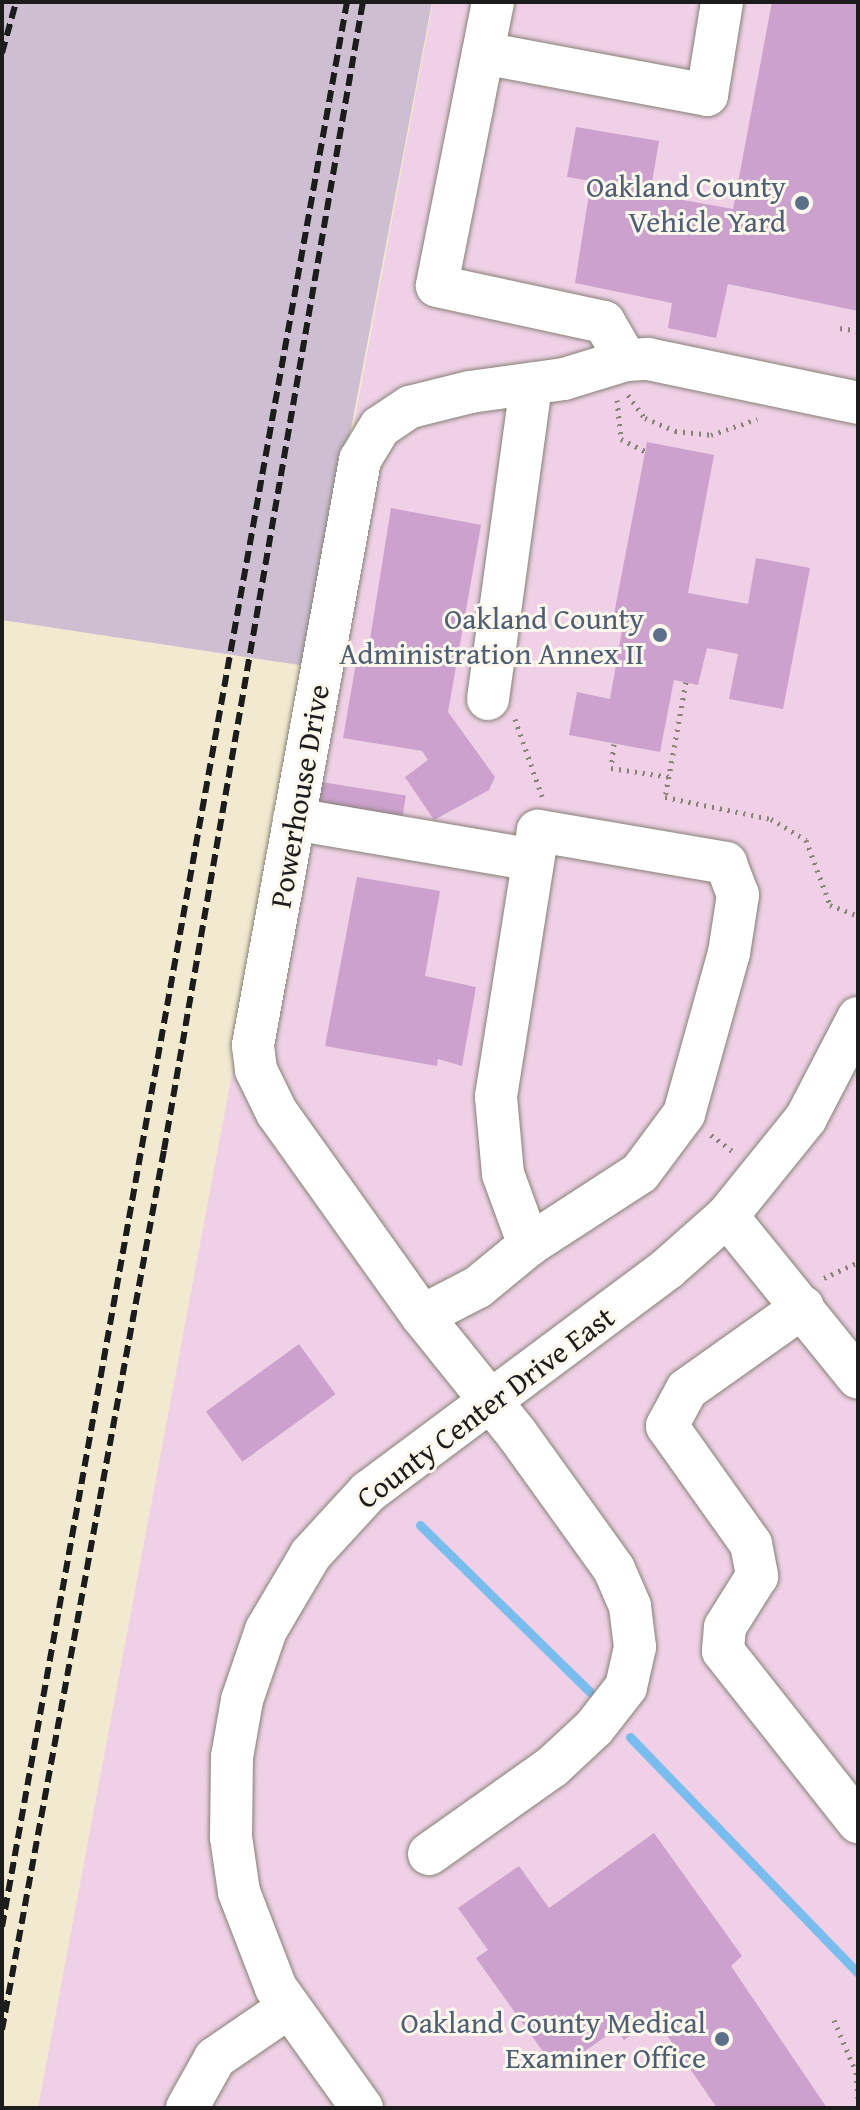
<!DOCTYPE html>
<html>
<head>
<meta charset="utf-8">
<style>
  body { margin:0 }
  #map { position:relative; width:860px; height:2110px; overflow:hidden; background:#f1e9d0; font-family:"Gentium Book Plus",serif }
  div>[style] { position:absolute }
  .built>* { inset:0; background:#efd0e6 }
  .industrial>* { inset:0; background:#cdbed2 }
  .stream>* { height:9px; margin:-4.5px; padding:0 4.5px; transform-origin:4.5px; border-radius:4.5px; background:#79bcee }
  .building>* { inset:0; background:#cca1cd; transform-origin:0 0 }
  .path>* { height:5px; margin-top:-2.5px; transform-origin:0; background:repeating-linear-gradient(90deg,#868276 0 2px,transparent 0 8px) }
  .roads { filter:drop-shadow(0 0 2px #868276) drop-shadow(0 0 2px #868276) }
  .minor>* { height:42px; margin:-21px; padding:0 21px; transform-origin:21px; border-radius:21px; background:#fff }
  .rail>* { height:6px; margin-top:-3px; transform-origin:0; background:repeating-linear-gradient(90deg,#1c1c1c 0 12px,transparent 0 18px) }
  .dots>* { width:22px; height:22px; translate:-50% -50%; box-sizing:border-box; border:4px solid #fbf7ec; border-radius:50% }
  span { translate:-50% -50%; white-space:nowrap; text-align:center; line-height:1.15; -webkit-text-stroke:6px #fbf7ec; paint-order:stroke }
  .service-label { font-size:30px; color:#4e5e75 }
  .right { translate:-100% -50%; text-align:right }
  .street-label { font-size:30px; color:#1c1c1c }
  .frame { position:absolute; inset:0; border:4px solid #1c1c1c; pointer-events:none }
</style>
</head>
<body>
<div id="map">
  <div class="built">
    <i style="clip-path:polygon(433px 2px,858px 2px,858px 2108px,38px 2108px)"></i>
  </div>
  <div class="industrial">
    <i style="clip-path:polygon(2px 2px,432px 2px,306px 666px,2px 620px)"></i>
  </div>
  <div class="stream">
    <i style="left:420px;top:1525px;width:238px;rotate:44.5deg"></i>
    <i style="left:630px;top:1737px;width:328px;rotate:46deg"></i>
  </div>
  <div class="building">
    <i style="clip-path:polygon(772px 2px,858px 2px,858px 311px,728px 284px,716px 338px,668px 328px,672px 303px,575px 283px,591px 181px,567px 177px,576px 127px,659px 141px,650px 194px,733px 209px)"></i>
    <i style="clip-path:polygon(647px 442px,714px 455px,688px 593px,748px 604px,756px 558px,810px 568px,783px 709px,729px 699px,738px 654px,707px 648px,698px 685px,674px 680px,660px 752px,569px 735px,577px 692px,610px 699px,622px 631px,611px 630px)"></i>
    <i style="clip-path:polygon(391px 508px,481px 525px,448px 712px,495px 777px,489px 790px,434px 820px,405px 777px,428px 760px,422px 751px,343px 738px,357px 657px,367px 658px)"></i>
    <i style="left:321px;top:782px;width:86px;height:22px;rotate:9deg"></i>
    <i style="clip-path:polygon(357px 877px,440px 891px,425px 976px,476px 987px,462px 1066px,438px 1059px,437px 1066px,325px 1046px)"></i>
    <i style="left:299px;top:1344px;width:62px;height:115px;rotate:54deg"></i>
    <i style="clip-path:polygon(654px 1833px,742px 1956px,731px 1966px,827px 2108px,717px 2108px,655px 2018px,624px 2040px,616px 2029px,557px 2071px,476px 1958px,488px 1950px,458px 1908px,519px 1866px,549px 1908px)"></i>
  </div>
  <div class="path">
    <i style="left:840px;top:328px;width:18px;rotate:9deg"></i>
    <i style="left:628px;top:395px;width:29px;rotate:54deg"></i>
    <i style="left:645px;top:418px;width:33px;rotate:23deg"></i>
    <i style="left:675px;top:431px;width:36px;rotate:6deg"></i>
    <i style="left:711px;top:435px;width:49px;rotate:-19.2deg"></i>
    <i style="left:617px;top:400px;width:39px;rotate:84deg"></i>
    <i style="left:621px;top:439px;width:27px;rotate:27deg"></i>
    <i style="left:686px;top:682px;width:117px;rotate:100.3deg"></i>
    <i style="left:665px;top:797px;width:108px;rotate:11.7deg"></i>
    <i style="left:771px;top:819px;width:41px;rotate:31deg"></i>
    <i style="left:806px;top:840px;width:69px;rotate:69.7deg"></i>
    <i style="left:830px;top:905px;width:30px;rotate:21deg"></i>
    <i style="left:515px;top:719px;width:85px;rotate:70.7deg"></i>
    <i style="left:614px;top:744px;width:24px;rotate:97deg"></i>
    <i style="left:611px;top:768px;width:60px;rotate:8.7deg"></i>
    <i style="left:711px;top:1135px;width:30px;rotate:37deg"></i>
    <i style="left:824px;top:1278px;width:38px;rotate:-25deg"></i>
    <i style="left:834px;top:2020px;width:56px;rotate:67.1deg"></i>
    <i style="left:856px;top:2072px;width:26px;rotate:86deg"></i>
  </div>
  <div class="roads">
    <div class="minor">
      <i style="left:493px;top:2px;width:289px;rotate:101.2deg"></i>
      <i style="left:437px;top:286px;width:171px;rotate:12.2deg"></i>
      <i style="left:604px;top:322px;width:44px;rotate:59.9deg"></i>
      <i style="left:483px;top:53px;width:228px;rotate:10.6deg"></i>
      <i style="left:707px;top:95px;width:94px;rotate:-80.8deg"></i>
      <i style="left:488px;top:699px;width:318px;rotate:-82.2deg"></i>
      <i style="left:294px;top:819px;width:242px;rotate:9.7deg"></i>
      <i style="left:727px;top:1216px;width:208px;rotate:51deg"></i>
      <i style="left:803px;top:1307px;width:142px;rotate:144.7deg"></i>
      <i style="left:687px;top:1389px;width:42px;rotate:118.4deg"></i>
      <i style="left:667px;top:1426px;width:145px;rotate:54.6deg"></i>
      <i style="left:751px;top:1544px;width:33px;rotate:79deg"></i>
      <i style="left:757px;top:1576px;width:60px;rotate:122.1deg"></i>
      <i style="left:725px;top:1627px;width:24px;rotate:95deg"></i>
      <i style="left:723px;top:1651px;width:218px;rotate:51.7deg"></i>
      <i style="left:422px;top:1316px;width:63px;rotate:-27.4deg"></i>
      <i style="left:478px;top:1287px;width:66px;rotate:-39.5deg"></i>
      <i style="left:529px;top:1245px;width:132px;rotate:-33deg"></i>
      <i style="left:640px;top:1173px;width:74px;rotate:-53.3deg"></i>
      <i style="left:684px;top:1114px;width:167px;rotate:-74.4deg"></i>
      <i style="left:729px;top:953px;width:59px;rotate:-81.2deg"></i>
      <i style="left:738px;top:895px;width:34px;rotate:-111deg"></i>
      <i style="left:726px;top:863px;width:191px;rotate:-170.3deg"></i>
      <i style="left:538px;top:831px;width:269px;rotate:99deg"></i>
      <i style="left:496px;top:1097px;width:77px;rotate:84.8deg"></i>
      <i style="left:503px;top:1174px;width:76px;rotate:69.9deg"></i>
      <i style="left:429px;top:1854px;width:151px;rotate:-35.3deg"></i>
      <i style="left:552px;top:1767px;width:57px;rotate:-42.9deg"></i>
      <i style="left:594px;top:1728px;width:52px;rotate:-52deg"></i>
      <i style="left:626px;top:1687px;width:41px;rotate:-77.3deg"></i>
      <i style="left:635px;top:1647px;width:41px;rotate:-97deg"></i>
      <i style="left:630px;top:1606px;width:40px;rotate:-113.4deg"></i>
      <i style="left:614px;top:1569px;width:166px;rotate:-125.7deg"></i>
      <i style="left:517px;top:1434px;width:151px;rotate:-128.8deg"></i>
      <i style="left:422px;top:1316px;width:249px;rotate:-125.5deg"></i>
      <i style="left:277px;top:1113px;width:48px;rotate:-116deg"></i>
      <i style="left:256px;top:1070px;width:25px;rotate:-97deg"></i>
      <i style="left:253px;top:1045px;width:595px;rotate:-79.63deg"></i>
      <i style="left:360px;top:460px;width:39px;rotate:-59deg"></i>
      <i style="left:380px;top:427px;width:36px;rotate:-34deg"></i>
      <i style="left:410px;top:407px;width:62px;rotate:-14deg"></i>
      <i style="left:470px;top:392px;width:95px;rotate:-7.9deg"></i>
      <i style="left:564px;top:379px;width:65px;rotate:-17deg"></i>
      <i style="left:626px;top:360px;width:22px;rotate:-3deg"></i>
      <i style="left:648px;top:359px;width:215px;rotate:11.8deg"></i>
      <i style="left:187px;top:2108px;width:57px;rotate:-60.8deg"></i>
      <i style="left:215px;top:2058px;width:88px;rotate:-34.4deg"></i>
      <i style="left:362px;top:2108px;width:148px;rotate:-125.6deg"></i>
      <i style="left:276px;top:1988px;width:103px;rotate:-111.1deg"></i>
      <i style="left:239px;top:1892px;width:56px;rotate:-98.3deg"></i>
      <i style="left:231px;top:1837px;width:80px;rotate:-89.3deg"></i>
      <i style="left:232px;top:1757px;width:58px;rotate:-80deg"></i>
      <i style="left:242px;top:1700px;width:74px;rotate:-71.1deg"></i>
      <i style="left:266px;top:1630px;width:88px;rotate:-59.4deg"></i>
      <i style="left:311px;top:1554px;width:84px;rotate:-47.4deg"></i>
      <i style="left:368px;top:1492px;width:373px;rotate:-36.7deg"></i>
      <i style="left:667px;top:1269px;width:80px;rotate:-41.5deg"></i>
      <i style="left:727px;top:1216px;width:126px;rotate:-51.1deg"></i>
      <i style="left:806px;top:1118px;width:113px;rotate:-62.5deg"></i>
    </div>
  </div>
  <div class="rail">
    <i style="left:2px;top:53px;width:53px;rotate:-74.6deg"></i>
    <i style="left:2px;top:1927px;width:1956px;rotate:-79.84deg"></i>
    <i style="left:2px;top:2030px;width:895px;rotate:-79.57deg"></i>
    <i style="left:164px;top:1150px;width:1165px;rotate:-80.17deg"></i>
  </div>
  <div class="dots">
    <i style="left:802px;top:203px;background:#5c6f8a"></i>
    <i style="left:660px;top:635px;background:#5c6f8a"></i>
    <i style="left:722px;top:2039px;background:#5c6f8a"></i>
  </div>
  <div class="service-label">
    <span class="right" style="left:786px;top:203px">Oakland County<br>Vehicle Yard</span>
    <span class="right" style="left:644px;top:635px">Oakland County<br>Administration Annex II</span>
    <span class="right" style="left:706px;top:2039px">Oakland County Medical<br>Examiner Office</span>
  </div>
  <div class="street-label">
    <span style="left:299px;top:796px;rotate:-80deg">Powerhouse Drive</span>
    <span style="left:485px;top:1407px;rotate:-37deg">County Center Drive East</span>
  </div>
  <div class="frame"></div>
</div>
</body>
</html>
